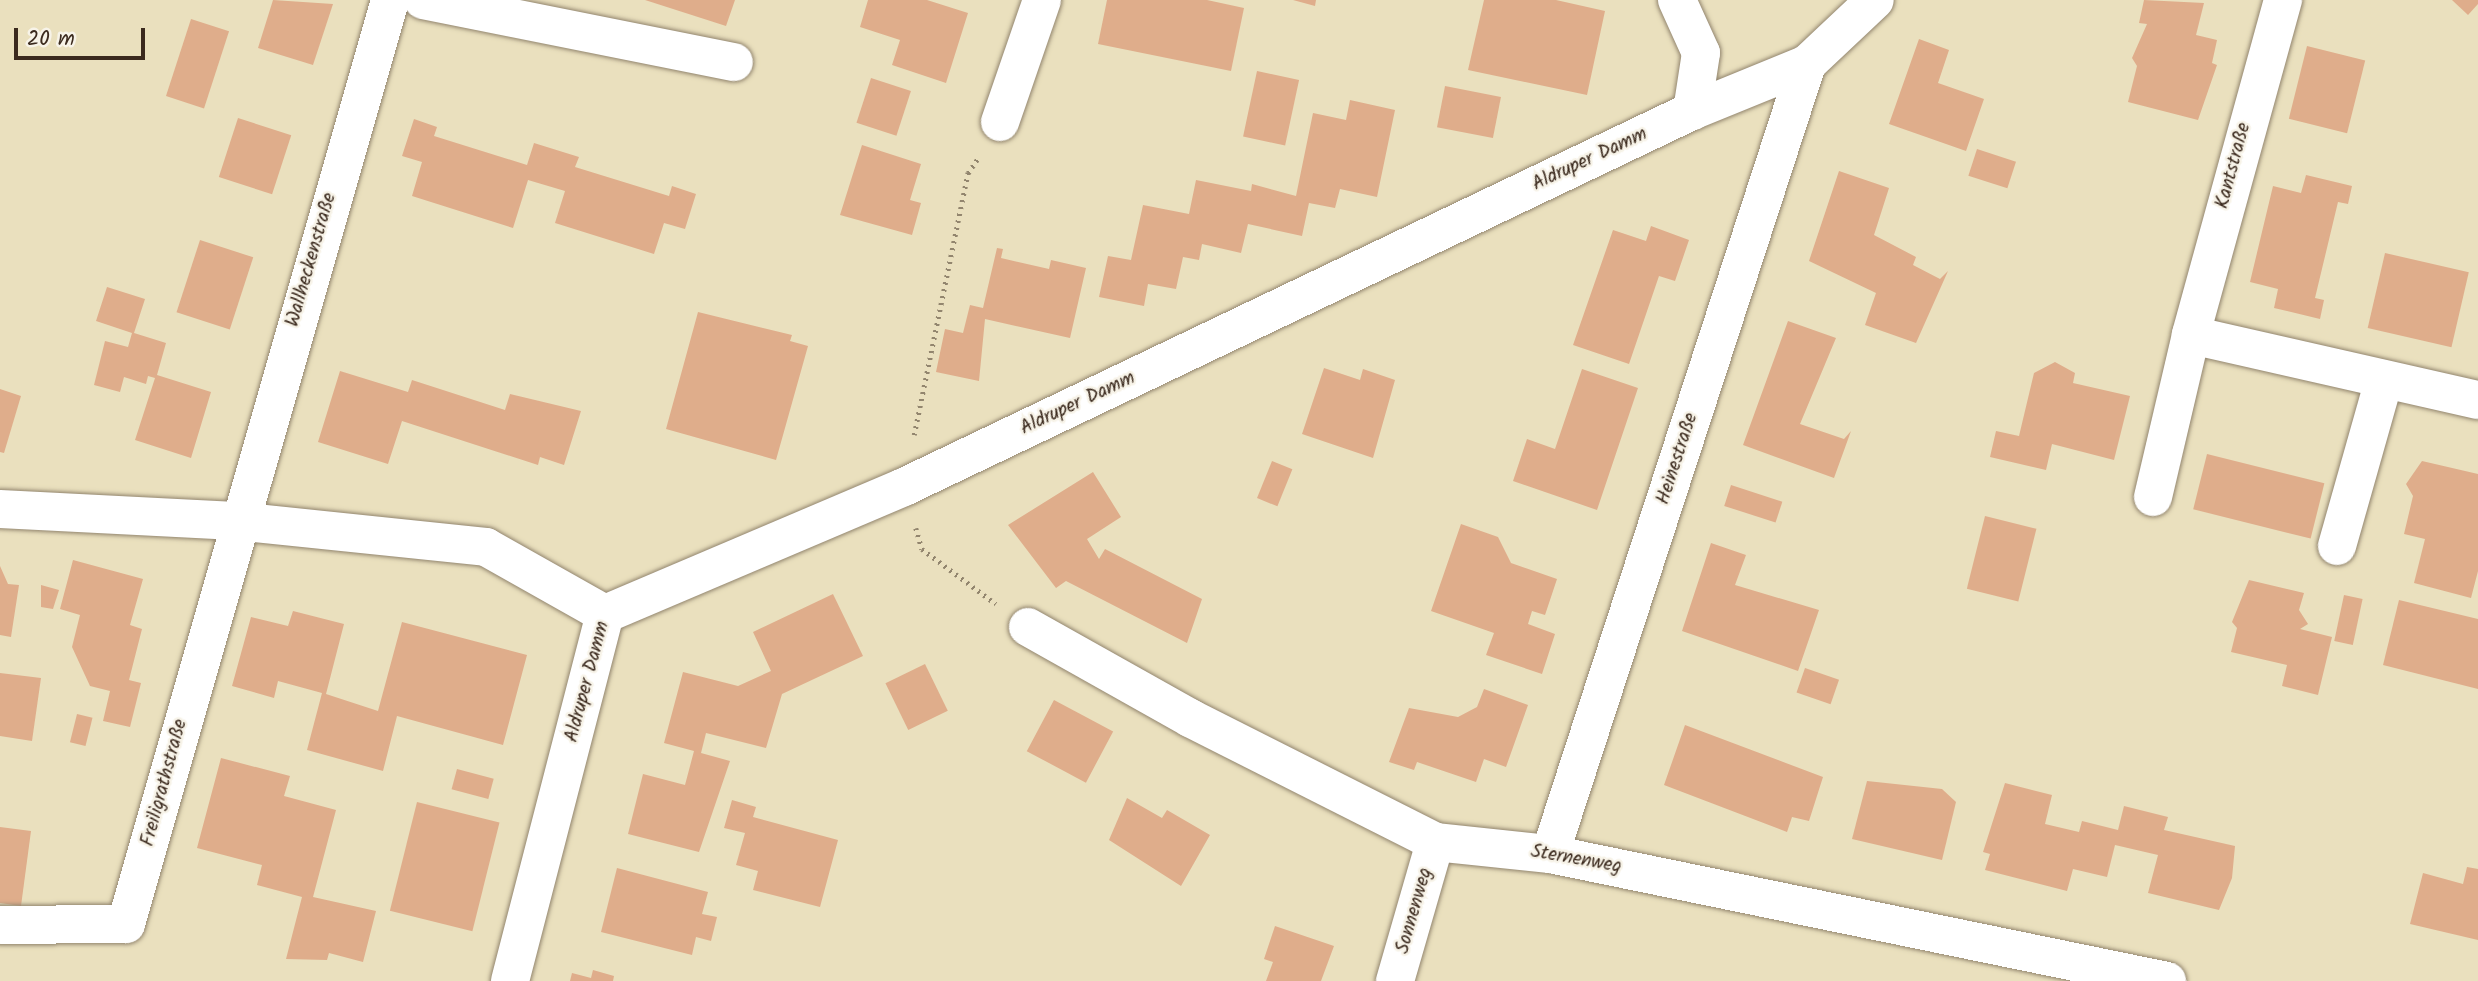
<!DOCTYPE html>
<html>
<head>
<meta charset="utf-8">
<style>
  body { margin:0 }
  #map { position:relative; width:2478px; height:981px; overflow:hidden; background:#eae0be; font-family:Kalam,sans-serif }
  div>[style] { position:absolute }
  .building>* { inset:0; background:#dfad8b; transform-origin:0 0 }
  .path>* { height:4.5px; margin-top:-2.25px; transform-origin:0; background:repeating-linear-gradient(90deg,#92856e 0 2px,transparent 0 7px) }
  .roads { filter:drop-shadow(0 0 2px #92856e) drop-shadow(0 0 2px #92856e) }
  .minor>* { height:38px; margin:-19px; padding:0 19px; transform-origin:19px; border-radius:19px; background:#fff }
  span { translate:-50% -50%; white-space:nowrap; text-align:center; line-height:1.15; -webkit-text-stroke:5px #f7f3e8; paint-order:stroke }
  .street-label { font-size:19px; color:#3b2a1e }
  .scale { position:absolute; left:14px; top:28px; width:131px; height:32px; box-sizing:border-box; border:4px solid #3b2a1e; border-top:0; padding-left:9px; font-size:21px; line-height:24px; white-space:nowrap; color:#3b2a1e; -webkit-text-stroke:5px #f7f3e8; paint-order:stroke }
</style>
</head>
<body>
<div id="map">
  <div class="building">
    <i style="clip-path:polygon(273px 0,333px 4px,313px 65px,258px 48px)"></i>
    <i style="clip-path:polygon(645px 0,735px 0,726px 26px)"></i>
    <i style="clip-path:polygon(868px 0,927px 0,968px 13px,946px 83px,892px 65px,900px 40px,860px 27px)"></i>
    <i style="clip-path:polygon(1107px 0,1207px 0,1244px 8px,1231px 71px,1098px 44px)"></i>
    <i style="clip-path:polygon(1293px 0,1316px 0,1315px 6px)"></i>
    <i style="clip-path:polygon(1484px 0,1556px 0,1605px 11px,1587px 95px,1468px 70px)"></i>
    <i style="clip-path:polygon(2144px 0,2204px 3px,2196px 35px,2217px 40px,2212px 63px,2217px 65px,2198px 120px,2128px 102px,2137px 66px,2132px 58px,2147px 24px,2139px 23px)"></i>
    <i style="clip-path:polygon(2452px 0,2478px 0,2478px 4px,2468px 15px)"></i>
    <i style="left:191px;top:19px;width:40px;height:81px;rotate:18deg"></i>
    <i style="clip-path:polygon(1919px 39px,1949px 50px,1938px 83px,1984px 99px,1966px 151px,1889px 124px)"></i>
    <i style="left:2307px;top:46px;width:60px;height:75px;rotate:14deg"></i>
    <i style="left:1257px;top:71px;width:43px;height:67px;rotate:12deg"></i>
    <i style="left:871px;top:78px;width:42px;height:47px;rotate:18deg"></i>
    <i style="left:1445px;top:86px;width:57px;height:42px;rotate:11deg"></i>
    <i style="clip-path:polygon(1350px 100px,1395px 110px,1377px 197px,1340px 189px,1335px 208px,1309px 203px,1302px 236px,1248px 224px,1241px 253px,1202px 244px,1199px 260px,1183px 257px,1176px 289px,1148px 284px,1144px 306px,1099px 297px,1108px 256px,1131px 260px,1143px 205px,1189px 214px,1196px 180px,1251px 191px,1252px 184px,1296px 196px,1313px 113px,1346px 120px)"></i>
    <i style="left:238px;top:118px;width:56px;height:62px;rotate:18deg"></i>
    <i style="clip-path:polygon(414px 119px,437px 127px,434px 136px,527px 165px,534px 143px,579px 157px,575px 167px,669px 196px,672px 186px,696px 194px,685px 229px,664px 223px,654px 254px,555px 223px,565px 191px,528px 180px,513px 228px,412px 196px,422px 162px,402px 156px)"></i>
    <i style="clip-path:polygon(862px 145px,921px 164px,910px 200px,921px 203px,912px 235px,840px 215px)"></i>
    <i style="left:1977px;top:149px;width:41px;height:28px;rotate:18deg"></i>
    <i style="clip-path:polygon(1839px 171px,1889px 188px,1874px 235px,1916px 257px,1913px 265px,1940px 279px,1948px 271px,1916px 343px,1865px 325px,1876px 293px,1809px 261px)"></i>
    <i style="clip-path:polygon(2306px 175px,2352px 186px,2348px 204px,2338px 202px,2315px 298px,2324px 300px,2320px 319px,2274px 308px,2278px 289px,2250px 282px,2273px 186px,2301px 193px)"></i>
    <i style="clip-path:polygon(1651px 226px,1689px 240px,1675px 281px,1659px 276px,1629px 364px,1573px 345px,1613px 230px,1646px 241px)"></i>
    <i style="left:200px;top:240px;width:56px;height:76px;rotate:18deg"></i>
    <i style="clip-path:polygon(997px 248px,1003px 249px,1001px 258px,1049px 269px,1051px 260px,1086px 268px,1070px 338px,985px 319px,979px 381px,936px 372px,945px 329px,963px 333px,970px 305px,983px 308px)"></i>
    <i style="left:2385px;top:253px;width:86px;height:77px;rotate:13deg"></i>
    <i style="clip-path:polygon(107px 287px,145px 299px,134px 333px,166px 343px,157px 375px,211px 392px,191px 458px,135px 440px,155px 378px,148px 376px,146px 384px,124px 377px,120px 392px,94px 385px,105px 341px,128px 347px,132px 333px,96px 321px)"></i>
    <i style="clip-path:polygon(698px 312px,792px 335px,790px 341px,808px 346px,776px 460px,666px 429px)"></i>
    <i style="clip-path:polygon(1788px 321px,1836px 338px,1800px 424px,1844px 439px,1851px 431px,1834px 478px,1743px 445px)"></i>
    <i style="clip-path:polygon(2055px 362px,2075px 373px,2073px 383px,2130px 396px,2114px 460px,2052px 444px,2046px 470px,1990px 457px,1996px 431px,2019px 436px,2034px 373px)"></i>
    <i style="clip-path:polygon(1324px 368px,1360px 380px,1363px 369px,1395px 380px,1373px 458px,1302px 434px)"></i>
    <i style="clip-path:polygon(1582px 369px,1638px 388px,1597px 510px,1513px 481px,1527px 439px,1555px 449px)"></i>
    <i style="clip-path:polygon(340px 371px,408px 392px,412px 380px,505px 410px,510px 394px,581px 411px,564px 465px,540px 457px,538px 465px,402px 421px,388px 464px,318px 442px)"></i>
    <i style="clip-path:polygon(0 389px,21px 396px,4px 453px,0 452px)"></i>
    <i style="left:2207px;top:454px;width:121px;height:57px;rotate:14deg"></i>
    <i style="left:1272px;top:461px;width:22px;height:40px;rotate:22deg"></i>
    <i style="clip-path:polygon(2422px 461px,2478px 474px,2478px 571px,2471px 598px,2414px 583px,2425px 539px,2404px 534px,2413px 496px,2406px 484px)"></i>
    <i style="clip-path:polygon(1093px 472px,1121px 517px,1087px 539px,1099px 559px,1105px 549px,1202px 599px,1187px 643px,1066px 581px,1056px 588px,1008px 525px)"></i>
    <i style="left:1731px;top:485px;width:54px;height:22px;rotate:18deg"></i>
    <i style="left:1985px;top:516px;width:53px;height:75px;rotate:14deg"></i>
    <i style="clip-path:polygon(1461px 524px,1498px 537px,1511px 563px,1557px 579px,1545px 615px,1532px 611px,1528px 624px,1555px 634px,1542px 674px,1486px 655px,1494px 633px,1431px 611px)"></i>
    <i style="clip-path:polygon(1711px 543px,1746px 555px,1735px 585px,1819px 610px,1798px 671px,1682px 631px)"></i>
    <i style="clip-path:polygon(73px 560px,143px 579px,130px 625px,142px 629px,129px 680px,141px 683px,130px 727px,103px 721px,110px 691px,90px 686px,72px 647px,80px 615px,60px 609px)"></i>
    <i style="clip-path:polygon(0 566px,8px 584px,19px 585px,11px 637px,0 635px)"></i>
    <i style="clip-path:polygon(2249px 580px,2304px 593px,2299px 610px,2308px 624px,2300px 629px,2332px 637px,2318px 695px,2282px 686px,2287px 665px,2231px 652px,2237px 628px,2232px 622px)"></i>
    <i style="clip-path:polygon(41px 585px,59px 590px,53px 609px,41px 607px)"></i>
    <i style="clip-path:polygon(833px 594px,863px 656px,782px 694px,766px 748px,706px 733px,701px 753px,730px 761px,699px 852px,628px 834px,643px 774px,685px 785px,694px 751px,664px 743px,683px 672px,738px 686px,771px 671px,753px 632px)"></i>
    <i style="left:2344px;top:595px;width:19px;height:47px;rotate:12deg"></i>
    <i style="clip-path:polygon(2399px 600px,2478px 619px,2478px 689px,2383px 665px)"></i>
    <i style="clip-path:polygon(293px 611px,344px 624px,326px 694px,378px 711px,402px 622px,527px 655px,503px 745px,397px 716px,383px 771px,307px 750px,322px 693px,278px 681px,274px 698px,232px 686px,251px 617px,288px 626px)"></i>
    <i style="left:925px;top:664px;width:52px;height:44px;rotate:64deg"></i>
    <i style="left:1805px;top:668px;width:36px;height:26px;rotate:19deg"></i>
    <i style="clip-path:polygon(0 673px,41px 678px,32px 741px,0 736px)"></i>
    <i style="clip-path:polygon(1484px 689px,1528px 705px,1506px 767px,1484px 759px,1476px 782px,1417px 762px,1414px 770px,1389px 762px,1409px 708px,1458px 717px,1477px 707px)"></i>
    <i style="left:1054px;top:700px;width:67px;height:58px;rotate:28deg"></i>
    <i style="left:77px;top:714px;width:16px;height:29px;rotate:14deg"></i>
    <i style="clip-path:polygon(1685px 725px,1823px 777px,1809px 821px,1792px 817px,1787px 832px,1664px 785px)"></i>
    <i style="clip-path:polygon(221px 758px,290px 776px,284px 796px,336px 810px,313px 897px,376px 911px,363px 962px,329px 953px,327px 960px,286px 959px,302px 897px,257px 885px,262px 865px,197px 848px)"></i>
    <i style="left:457px;top:769px;width:38px;height:21px;rotate:15deg"></i>
    <i style="clip-path:polygon(1867px 781px,1942px 789px,1956px 802px,1942px 860px,1852px 839px)"></i>
    <i style="clip-path:polygon(2005px 783px,2052px 795px,2045px 824px,2079px 832px,2082px 821px,2118px 830px,2124px 806px,2168px 817px,2164px 830px,2235px 846px,2232px 878px,2219px 910px,2148px 893px,2158px 855px,2115px 845px,2107px 877px,2073px 869px,2067px 891px,1985px 870px,1990px 854px,1983px 852px)"></i>
    <i style="clip-path:polygon(1127px 798px,1162px 818px,1167px 810px,1210px 835px,1181px 886px,1109px 840px)"></i>
    <i style="clip-path:polygon(732px 800px,756px 807px,753px 817px,838px 840px,820px 907px,753px 890px,758px 871px,736px 865px,745px 833px,724px 828px)"></i>
    <i style="left:417px;top:802px;width:85px;height:112px;rotate:14deg"></i>
    <i style="clip-path:polygon(0 827px,31px 831px,21px 906px,0 903px)"></i>
    <i style="clip-path:polygon(2467px 867px,2478px 869px,2478px 940px,2410px 924px,2423px 873px,2463px 884px)"></i>
    <i style="clip-path:polygon(617px 868px,708px 892px,702px 914px,717px 917px,711px 941px,696px 937px,692px 955px,601px 932px)"></i>
    <i style="clip-path:polygon(1275px 926px,1334px 946px,1321px 981px,1266px 981px,1273px 962px,1264px 959px)"></i>
    <i style="clip-path:polygon(593px 970px,614px 976px,613px 981px,570px 981px,572px 973px,591px 978px)"></i>
  </div>
  <div class="path">
    <i style="left:914px;top:435px;width:268px;rotate:-78.4deg"></i>
    <i style="left:968px;top:173px;width:18px;rotate:-56deg"></i>
    <i style="left:916px;top:528px;width:22px;rotate:74deg"></i>
    <i style="left:922px;top:549px;width:92px;rotate:36.6deg"></i>
  </div>
  <div class="roads">
    <div class="minor">
      <i style="left:423px;top:0;width:317px;rotate:11.3deg"></i>
      <i style="left:1677px;top:0;width:58px;rotate:65.6deg"></i>
      <i style="left:1701px;top:53px;width:59px;rotate:98.8deg"></i>
      <i style="left:2283px;top:0;width:347px;rotate:105.4deg"></i>
      <i style="left:2191px;top:335px;width:294px;rotate:12.8deg"></i>
      <i style="left:1000px;top:122px;width:129px;rotate:-71deg"></i>
      <i style="left:2153px;top:497px;width:166px;rotate:-76.8deg"></i>
      <i style="left:0;top:509px;width:236px;rotate:2.9deg"></i>
      <i style="left:236px;top:521px;width:251px;rotate:5.9deg"></i>
      <i style="left:486px;top:547px;width:137px;rotate:29.4deg"></i>
      <i style="left:2337px;top:546px;width:173px;rotate:-74.2deg"></i>
      <i style="left:1028px;top:627px;width:186px;rotate:29.3deg"></i>
      <i style="left:1190px;top:718px;width:275px;rotate:26.8deg"></i>
      <i style="left:1435px;top:842px;width:116px;rotate:6deg"></i>
      <i style="left:1550px;top:854px;width:630px;rotate:11.63deg"></i>
      <i style="left:1550px;top:854px;width:831px;rotate:-71.98deg"></i>
      <i style="left:0;top:925px;width:126px;rotate:-0.5deg"></i>
      <i style="left:126px;top:924px;width:961px;rotate:-74.05deg"></i>
      <i style="left:510px;top:981px;width:379px;rotate:-75.5deg"></i>
      <i style="left:605px;top:614px;width:325px;rotate:-23deg"></i>
      <i style="left:904px;top:487px;width:873px;rotate:-25.51deg"></i>
      <i style="left:1692px;top:111px;width:124px;rotate:-22.2deg"></i>
      <i style="left:1807px;top:64px;width:93px;rotate:-43.3deg"></i>
      <i style="left:1395px;top:981px;width:145px;rotate:-73.9deg"></i>
    </div>
  </div>
  <div class="street-label">
    <span style="left:1590px;top:160px;rotate:-25deg">Aldruper Damm</span>
    <span style="left:2234px;top:166px;rotate:-75deg">Kantstraße</span>
    <span style="left:312px;top:260px;rotate:-74deg">Wallheckenstraße</span>
    <span style="left:1078px;top:404px;rotate:-25deg">Aldruper Damm</span>
    <span style="left:1678px;top:459px;rotate:-72deg">Heinestraße</span>
    <span style="left:588px;top:682px;rotate:-75deg">Aldruper Damm</span>
    <span style="left:165px;top:783px;rotate:-75deg">Freiligrathstraße</span>
    <span style="left:1576px;top:860px;rotate:10deg">Sternenweg</span>
    <span style="left:1415px;top:911px;rotate:-74deg">Sonnenweg</span>
  </div>
  <div class="scale">20 m</div>
</div>
</body>
</html>
